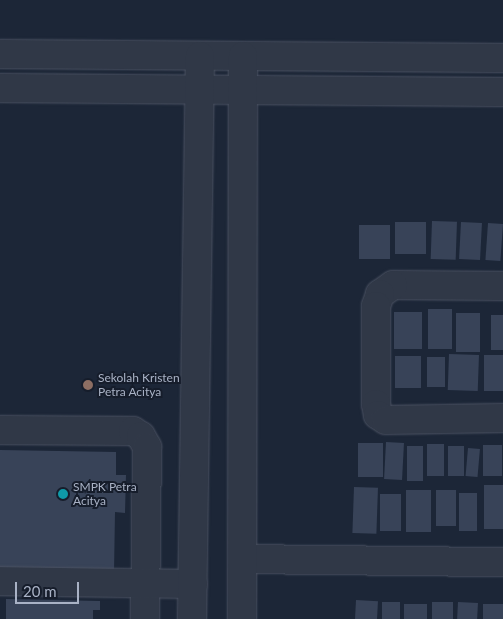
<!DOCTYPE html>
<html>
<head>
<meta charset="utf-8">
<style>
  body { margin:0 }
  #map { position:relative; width:503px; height:619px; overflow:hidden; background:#1c2637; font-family:Lato,sans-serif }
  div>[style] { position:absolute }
  .building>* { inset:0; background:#384358; transform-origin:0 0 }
  .roads { filter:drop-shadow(0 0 1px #4b5262) drop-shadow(0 0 1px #4b5262) }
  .minor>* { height:28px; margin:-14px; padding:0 14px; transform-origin:14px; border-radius:14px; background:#303847 }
  .dots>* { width:14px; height:14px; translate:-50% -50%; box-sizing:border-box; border:2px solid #161d2b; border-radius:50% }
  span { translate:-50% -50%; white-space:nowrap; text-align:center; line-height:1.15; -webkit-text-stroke:4px #161d2b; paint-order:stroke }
  .poi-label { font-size:12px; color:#a9b2c5 }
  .left { translate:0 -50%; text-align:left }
  .scale { position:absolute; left:15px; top:582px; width:64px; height:22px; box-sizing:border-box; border:2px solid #a9b2c5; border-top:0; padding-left:6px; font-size:15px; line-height:18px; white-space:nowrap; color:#a9b2c5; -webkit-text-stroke:4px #161d2b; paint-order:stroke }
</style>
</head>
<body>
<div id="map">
  <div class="building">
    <i style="left:432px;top:221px;width:25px;height:38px;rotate:2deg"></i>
    <i style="left:395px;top:222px;width:31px;height:32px"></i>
    <i style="left:461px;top:222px;width:21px;height:37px;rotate:3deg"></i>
    <i style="left:488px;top:223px;width:15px;height:37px;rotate:4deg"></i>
    <i style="left:359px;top:225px;width:31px;height:34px"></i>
    <i style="left:428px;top:309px;width:24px;height:40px"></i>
    <i style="left:394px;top:312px;width:28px;height:37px"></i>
    <i style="left:456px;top:313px;width:24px;height:39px"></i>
    <i style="left:491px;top:315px;width:12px;height:35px"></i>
    <i style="left:449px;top:354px;width:30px;height:36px;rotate:2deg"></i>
    <i style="left:484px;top:355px;width:19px;height:36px"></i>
    <i style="left:395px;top:356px;width:26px;height:32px"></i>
    <i style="left:427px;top:357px;width:18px;height:30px"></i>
    <i style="left:386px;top:442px;width:18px;height:37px;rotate:3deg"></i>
    <i style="left:358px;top:443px;width:25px;height:34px"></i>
    <i style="left:427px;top:444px;width:17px;height:32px"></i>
    <i style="left:483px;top:445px;width:19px;height:31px"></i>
    <i style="left:407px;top:446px;width:16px;height:35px"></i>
    <i style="left:448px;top:446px;width:16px;height:30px"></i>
    <i style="left:468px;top:448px;width:12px;height:28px;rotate:5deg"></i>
    <i style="clip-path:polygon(0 450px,116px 452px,116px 475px,126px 475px,125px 513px,115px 512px,114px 573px,0 571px)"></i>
    <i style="left:484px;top:485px;width:19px;height:44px"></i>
    <i style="left:354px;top:487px;width:24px;height:46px;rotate:2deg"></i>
    <i style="left:406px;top:490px;width:25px;height:42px"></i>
    <i style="left:436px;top:490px;width:20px;height:36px"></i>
    <i style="left:459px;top:493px;width:18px;height:38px"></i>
    <i style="left:380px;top:494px;width:21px;height:37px"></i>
    <i style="clip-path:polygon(6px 599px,100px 601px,100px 610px,93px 610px,93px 619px,6px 619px)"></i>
    <i style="left:356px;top:600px;width:22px;height:19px;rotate:3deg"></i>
    <i style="left:382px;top:602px;width:18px;height:17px"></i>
    <i style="left:432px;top:602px;width:21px;height:17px"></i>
    <i style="left:458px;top:602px;width:20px;height:17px;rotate:3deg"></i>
    <i style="left:404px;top:604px;width:23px;height:15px"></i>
    <i style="left:483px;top:604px;width:20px;height:15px"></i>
  </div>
  <div class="roads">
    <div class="minor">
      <i style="left:0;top:54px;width:503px;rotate:0.46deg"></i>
      <i style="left:0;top:88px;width:503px;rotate:0.46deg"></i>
      <i style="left:503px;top:286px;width:110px;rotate:-179.5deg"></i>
      <i style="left:393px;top:285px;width:16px;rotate:145deg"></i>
      <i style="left:380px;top:294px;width:13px;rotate:108deg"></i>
      <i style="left:376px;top:306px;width:98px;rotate:90deg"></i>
      <i style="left:376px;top:404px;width:11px;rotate:80deg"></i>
      <i style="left:378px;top:415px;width:9px;rotate:32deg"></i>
      <i style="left:386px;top:420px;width:117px;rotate:-1deg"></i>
      <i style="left:0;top:430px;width:133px;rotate:0.4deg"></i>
      <i style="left:133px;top:431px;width:9px;rotate:32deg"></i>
      <i style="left:141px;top:436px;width:13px;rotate:61deg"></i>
      <i style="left:147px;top:447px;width:172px;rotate:90.7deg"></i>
      <i style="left:243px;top:559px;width:260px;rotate:0.7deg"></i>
      <i style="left:0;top:581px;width:193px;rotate:0.9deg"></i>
      <i style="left:192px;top:619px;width:563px;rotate:-89.19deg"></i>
      <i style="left:242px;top:619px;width:563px;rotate:-89.9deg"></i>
    </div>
  </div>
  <div class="dots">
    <i style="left:88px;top:385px;background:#8d6e63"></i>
    <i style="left:63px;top:494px;background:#0f9aa8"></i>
  </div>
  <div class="poi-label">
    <span class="left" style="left:98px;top:385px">Sekolah Kristen<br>Petra Acitya</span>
    <span class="left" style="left:73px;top:494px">SMPK Petra<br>Acitya</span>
  </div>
  <div class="scale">20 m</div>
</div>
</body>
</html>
